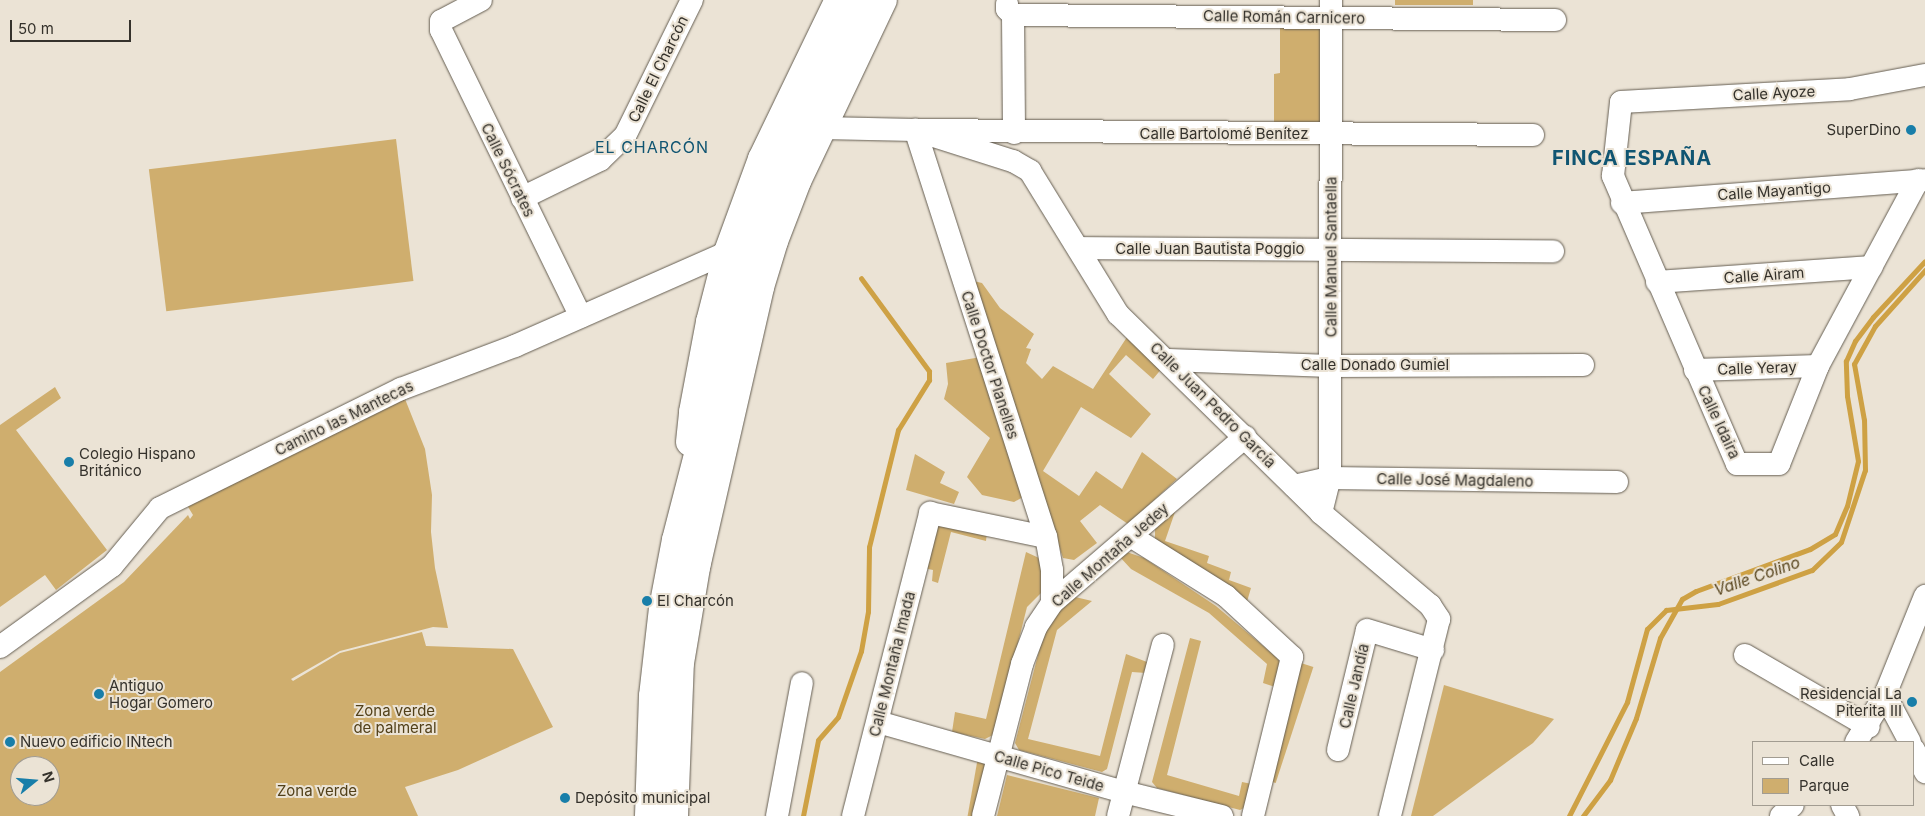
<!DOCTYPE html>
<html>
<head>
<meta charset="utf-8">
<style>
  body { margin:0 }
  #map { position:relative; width:1925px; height:816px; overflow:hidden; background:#ebe3d5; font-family:Inter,sans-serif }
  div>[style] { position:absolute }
  .green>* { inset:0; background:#cfae6e; transform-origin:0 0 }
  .stream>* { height:5px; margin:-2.5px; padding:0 2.5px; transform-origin:2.5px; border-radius:2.5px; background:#cea144 }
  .roads { filter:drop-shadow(0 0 1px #655e52) drop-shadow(0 0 1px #655e52) }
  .minor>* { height:22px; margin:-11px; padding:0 11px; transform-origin:11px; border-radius:11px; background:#fff }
  .major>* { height:28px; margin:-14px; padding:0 14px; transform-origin:14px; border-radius:14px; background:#fff }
  .dots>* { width:14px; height:14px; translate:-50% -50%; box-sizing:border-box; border:2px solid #ebe3d5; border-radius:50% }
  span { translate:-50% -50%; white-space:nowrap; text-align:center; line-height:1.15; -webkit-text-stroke:4px #ebe3d5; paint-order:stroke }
  .street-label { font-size:15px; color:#35322c }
  .poi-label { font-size:15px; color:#35322c }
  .right { translate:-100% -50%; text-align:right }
  .left { translate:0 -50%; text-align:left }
  .park-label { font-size:15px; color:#524019 }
  .neighbourhood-label { font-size:16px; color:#105572; letter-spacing:1px }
  .water-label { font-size:16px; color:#5a4720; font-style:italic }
  .district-label { font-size:20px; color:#105572; font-weight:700; letter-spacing:1px }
  .legend { position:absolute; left:1752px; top:741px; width:162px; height:65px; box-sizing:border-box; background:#ebe3d5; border:1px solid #a29c91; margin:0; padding:6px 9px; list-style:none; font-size:15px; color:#35322c }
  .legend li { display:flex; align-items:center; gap:10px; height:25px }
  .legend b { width:25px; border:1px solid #a29c91 }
  .north { position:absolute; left:10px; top:756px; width:50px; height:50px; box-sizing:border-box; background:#ebe3d5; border:1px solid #a29c91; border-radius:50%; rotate:73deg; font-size:14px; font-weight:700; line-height:20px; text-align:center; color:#35322c }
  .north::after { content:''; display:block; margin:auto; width:18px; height:22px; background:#187ea9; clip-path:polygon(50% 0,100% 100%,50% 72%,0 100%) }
  .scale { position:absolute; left:10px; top:20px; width:121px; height:22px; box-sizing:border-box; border:2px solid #35322c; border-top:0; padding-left:6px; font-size:15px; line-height:18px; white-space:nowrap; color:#35322c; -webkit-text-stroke:4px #ebe3d5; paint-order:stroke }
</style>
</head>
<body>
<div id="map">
  <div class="green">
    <i style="left:1395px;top:0;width:78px;height:5px"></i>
    <i style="clip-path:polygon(1280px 27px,1322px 27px,1320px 124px,1274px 122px,1274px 74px,1280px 73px)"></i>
    <i style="left:396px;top:139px;width:143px;height:249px;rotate:83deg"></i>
    <i style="clip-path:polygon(969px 280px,982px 283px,1000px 308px,1034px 334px,1026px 348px,1031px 349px,1026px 363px,1042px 379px,1053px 366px,1093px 389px,1127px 337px,1163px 367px,1153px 379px,1126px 355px,1109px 374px,1151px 414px,1131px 438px,1081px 407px,1043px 471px,1079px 496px,1096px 471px,1122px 489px,1142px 452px,1177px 479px,1128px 524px,1100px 505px,1080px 521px,1097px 543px,1074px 560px,1063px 558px)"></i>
    <i style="clip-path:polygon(981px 357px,1023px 497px,1014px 502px,982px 495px,967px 477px,990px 438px,944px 399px,948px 384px,946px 363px)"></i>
    <i style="clip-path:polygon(55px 387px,61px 398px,16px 430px,107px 550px,56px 590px,45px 575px,0 607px,0 425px)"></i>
    <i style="clip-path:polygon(evenodd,401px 389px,425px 449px,432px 495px,431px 532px,435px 568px,448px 628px,433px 627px,340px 651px,291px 679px,293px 681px,340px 653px,422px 632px,426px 646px,513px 649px,553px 727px,458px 770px,405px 787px,418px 816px,0 816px,0 672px,124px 582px,188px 515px,190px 519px,193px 515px,182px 497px,401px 389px,20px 766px,50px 766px,50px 796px,20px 796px,20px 766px)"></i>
    <i style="clip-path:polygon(915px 454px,945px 472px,940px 483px,959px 492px,954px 504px,906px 490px)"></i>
    <i style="clip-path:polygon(1176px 509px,1165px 541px,1209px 556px,1207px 563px,1231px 572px,1229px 580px,1251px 588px,1246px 605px,1155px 541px,1155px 528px)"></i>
    <i style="clip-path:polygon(935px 524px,987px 532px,986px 541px,951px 532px,938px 583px,932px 581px,933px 570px,923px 568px)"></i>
    <i style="clip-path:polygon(1124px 551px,1144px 558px,1216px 606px,1276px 657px,1281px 663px,1275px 687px,1263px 683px,1267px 664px,1209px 613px,1131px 569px,1119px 556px)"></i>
    <i style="clip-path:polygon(1026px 552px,1039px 558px,1043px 572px,1041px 593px,1027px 607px,995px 734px,985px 739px,952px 732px,955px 712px,986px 719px)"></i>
    <i style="clip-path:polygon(1071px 596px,1092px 601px,1057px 630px,1028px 739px,1100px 756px,1126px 654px,1147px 662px,1146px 673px,1132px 672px,1107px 769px,1102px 772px,1019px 750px,1015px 743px,1044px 632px)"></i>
    <i style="clip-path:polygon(1190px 638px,1201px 641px,1167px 775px,1239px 796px,1242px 782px,1252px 784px,1248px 806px,1240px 810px,1157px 788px,1152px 782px)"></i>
    <i style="left:1301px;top:663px;width:13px;height:122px;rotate:18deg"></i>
    <i style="clip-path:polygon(1444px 685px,1554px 719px,1533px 743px,1433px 816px,1411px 816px)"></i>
    <i style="left:978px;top:757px;width:11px;height:61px;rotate:10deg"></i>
    <i style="clip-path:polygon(1007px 775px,1099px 798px,1095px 816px,997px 816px)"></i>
  </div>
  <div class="stream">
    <i style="left:803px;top:816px;width:77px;rotate:-78.8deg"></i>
    <i style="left:818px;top:740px;width:30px;rotate:-49deg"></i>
    <i style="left:838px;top:717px;width:70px;rotate:-70.8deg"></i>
    <i style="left:861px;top:651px;width:40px;rotate:-80deg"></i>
    <i style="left:868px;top:612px;width:65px;rotate:-89.1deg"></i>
    <i style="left:869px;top:547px;width:121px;rotate:-76.1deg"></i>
    <i style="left:898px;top:430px;width:59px;rotate:-58.2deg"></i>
    <i style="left:929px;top:380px;width:9px;rotate:-90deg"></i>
    <i style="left:929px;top:371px;width:115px;rotate:-126.2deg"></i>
    <i style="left:1569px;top:816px;width:128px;rotate:-63deg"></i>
    <i style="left:1627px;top:702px;width:76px;rotate:-74.7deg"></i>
    <i style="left:1647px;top:629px;width:27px;rotate:-45deg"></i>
    <i style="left:1666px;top:610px;width:52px;rotate:-6.6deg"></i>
    <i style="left:1718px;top:604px;width:100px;rotate:-19.9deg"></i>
    <i style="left:1812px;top:570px;width:40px;rotate:-44deg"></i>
    <i style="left:1841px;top:542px;width:76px;rotate:-71.6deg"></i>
    <i style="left:1865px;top:470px;width:50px;rotate:-91.1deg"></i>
    <i style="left:1864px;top:420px;width:57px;rotate:-100.1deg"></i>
    <i style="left:1854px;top:364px;width:43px;rotate:-61.1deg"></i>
    <i style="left:1875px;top:326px;width:75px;rotate:-48.2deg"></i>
    <i style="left:1583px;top:816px;width:45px;rotate:-53.1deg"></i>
    <i style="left:1610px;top:780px;width:67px;rotate:-67.2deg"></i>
    <i style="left:1636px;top:718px;width:84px;rotate:-73.3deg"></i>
    <i style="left:1660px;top:638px;width:45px;rotate:-60.6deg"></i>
    <i style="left:1682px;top:599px;width:16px;rotate:-30deg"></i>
    <i style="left:1696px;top:591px;width:121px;rotate:-20.2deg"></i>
    <i style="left:1810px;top:549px;width:29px;rotate:-31deg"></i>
    <i style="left:1835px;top:534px;width:30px;rotate:-67deg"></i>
    <i style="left:1847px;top:506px;width:46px;rotate:-76.3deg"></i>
    <i style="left:1858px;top:461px;width:66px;rotate:-99.6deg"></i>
    <i style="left:1847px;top:396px;width:35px;rotate:-92deg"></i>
    <i style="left:1846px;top:361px;width:22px;rotate:-66deg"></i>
    <i style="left:1855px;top:341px;width:30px;rotate:-53deg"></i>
    <i style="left:1873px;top:317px;width:76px;rotate:-47.1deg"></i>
  </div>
  <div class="roads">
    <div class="minor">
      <i style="left:481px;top:0;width:45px;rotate:152.3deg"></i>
      <i style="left:441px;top:21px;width:9px;rotate:90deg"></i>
      <i style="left:441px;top:30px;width:319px;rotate:64deg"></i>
      <i style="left:1007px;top:4px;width:5px;rotate:90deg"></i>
      <i style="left:1007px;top:9px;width:8px;rotate:45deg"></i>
      <i style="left:1013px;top:15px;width:118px;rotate:89.5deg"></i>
      <i style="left:1013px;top:15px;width:542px;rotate:0.53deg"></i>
      <i style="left:822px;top:128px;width:93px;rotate:1.2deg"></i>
      <i style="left:915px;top:130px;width:103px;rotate:17.6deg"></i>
      <i style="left:1013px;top:161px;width:20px;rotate:30deg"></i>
      <i style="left:1030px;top:171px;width:168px;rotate:58.4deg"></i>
      <i style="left:1118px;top:314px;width:284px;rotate:44.4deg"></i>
      <i style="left:1321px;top:513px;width:143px;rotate:40.2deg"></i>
      <i style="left:1430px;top:605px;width:17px;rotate:57deg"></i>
      <i style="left:1439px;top:619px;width:203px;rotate:104deg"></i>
      <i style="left:1918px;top:180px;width:211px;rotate:118.3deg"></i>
      <i style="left:1818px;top:366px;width:105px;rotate:111.7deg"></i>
      <i style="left:1779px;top:464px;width:42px;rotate:180deg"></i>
      <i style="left:1737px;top:464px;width:314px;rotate:-113.3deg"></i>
      <i style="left:1613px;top:176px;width:74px;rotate:-83.8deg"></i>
      <i style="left:1621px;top:102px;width:229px;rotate:-3.2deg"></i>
      <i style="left:1850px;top:89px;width:76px;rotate:-10.6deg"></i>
      <i style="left:522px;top:198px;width:87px;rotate:-26deg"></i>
      <i style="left:600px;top:160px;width:35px;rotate:-44deg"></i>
      <i style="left:625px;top:136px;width:152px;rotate:-63.8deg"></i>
      <i style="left:1622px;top:203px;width:304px;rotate:-4.3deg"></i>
      <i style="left:1078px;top:248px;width:475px;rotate:0.4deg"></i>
      <i style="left:1657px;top:282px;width:215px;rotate:-4deg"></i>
      <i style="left:1169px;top:360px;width:161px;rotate:2.1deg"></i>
      <i style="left:1330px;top:366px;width:253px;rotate:-0.2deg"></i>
      <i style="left:1695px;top:370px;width:123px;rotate:-1.9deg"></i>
      <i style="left:1294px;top:486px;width:37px;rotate:-13deg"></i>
      <i style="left:1330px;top:478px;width:287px;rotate:0.8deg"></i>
      <i style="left:1321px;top:513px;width:36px;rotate:-76deg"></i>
      <i style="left:1330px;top:478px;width:478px;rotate:-89.9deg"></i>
      <i style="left:1132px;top:537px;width:111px;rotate:32.1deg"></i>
      <i style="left:1226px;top:596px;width:90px;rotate:42.7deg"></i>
      <i style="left:1292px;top:657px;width:164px;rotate:103.8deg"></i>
      <i style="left:1052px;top:603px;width:33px;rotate:-90deg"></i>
      <i style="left:1052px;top:570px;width:34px;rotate:-100deg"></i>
      <i style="left:1046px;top:537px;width:428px;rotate:-107.8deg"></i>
      <i style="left:915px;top:130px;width:618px;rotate:0.46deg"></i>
      <i style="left:0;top:647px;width:138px;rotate:-35.9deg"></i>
      <i style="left:112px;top:566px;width:75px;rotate:-50.4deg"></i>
      <i style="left:160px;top:508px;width:269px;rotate:-26.3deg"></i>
      <i style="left:401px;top:389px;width:122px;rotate:-20.7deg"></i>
      <i style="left:515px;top:346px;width:233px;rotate:-23.8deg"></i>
      <i style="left:1745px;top:655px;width:143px;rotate:30.1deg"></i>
      <i style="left:1885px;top:695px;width:53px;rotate:62deg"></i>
      <i style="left:878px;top:722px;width:256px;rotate:15.9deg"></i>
      <i style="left:1124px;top:792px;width:101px;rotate:13.8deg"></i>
      <i style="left:1856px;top:742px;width:55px;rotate:-58.3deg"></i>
      <i style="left:1885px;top:695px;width:107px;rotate:-68deg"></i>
      <i style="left:1338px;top:750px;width:123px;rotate:-76.4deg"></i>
      <i style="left:1367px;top:630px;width:69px;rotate:16.9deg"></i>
      <i style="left:1914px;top:750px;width:25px;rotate:63deg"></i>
      <i style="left:1842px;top:805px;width:13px;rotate:61deg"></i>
      <i style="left:777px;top:816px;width:135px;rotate:-79.4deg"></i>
      <i style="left:853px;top:816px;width:313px;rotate:-75.7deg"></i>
      <i style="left:930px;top:513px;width:118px;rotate:11.7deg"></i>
      <i style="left:983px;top:816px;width:157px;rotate:-75.6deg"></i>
      <i style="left:1022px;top:664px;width:40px;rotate:-69deg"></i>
      <i style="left:1036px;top:627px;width:29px;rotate:-56deg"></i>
      <i style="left:1052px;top:603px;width:255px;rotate:-40.7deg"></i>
      <i style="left:1118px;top:816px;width:177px;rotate:-75.3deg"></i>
      <i style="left:1781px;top:816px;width:16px;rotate:-43deg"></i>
    </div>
    <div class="major">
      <i style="left:690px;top:442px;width:30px;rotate:-84deg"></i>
      <i style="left:693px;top:412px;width:92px;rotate:-79.3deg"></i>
      <i style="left:710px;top:322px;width:72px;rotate:-75.6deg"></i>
      <i style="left:728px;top:252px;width:99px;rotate:-69.9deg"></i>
      <i style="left:762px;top:159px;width:177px;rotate:-64.2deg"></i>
      <i style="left:696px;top:567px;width:287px;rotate:-77.1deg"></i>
      <i style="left:760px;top:287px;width:48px;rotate:-73.1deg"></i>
      <i style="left:774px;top:241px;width:64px;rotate:-69deg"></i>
      <i style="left:797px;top:181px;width:200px;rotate:-64.6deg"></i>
      <i style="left:649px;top:816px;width:120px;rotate:-88.1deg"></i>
      <i style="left:653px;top:696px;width:89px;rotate:-83.5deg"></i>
      <i style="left:663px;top:608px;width:69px;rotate:-79.2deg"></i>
      <i style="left:676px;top:540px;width:96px;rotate:-75.5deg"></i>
      <i style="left:700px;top:447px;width:46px;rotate:-71.2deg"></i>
      <i style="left:715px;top:403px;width:116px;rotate:-78.1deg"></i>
      <i style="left:739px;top:289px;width:108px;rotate:-71.7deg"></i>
      <i style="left:773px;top:186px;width:206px;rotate:-64.7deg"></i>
      <i style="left:674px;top:816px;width:153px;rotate:-87.8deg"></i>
      <i style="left:680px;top:663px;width:116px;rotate:-80.5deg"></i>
    </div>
  </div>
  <div class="dots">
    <i style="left:1911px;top:130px;background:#187ea9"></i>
    <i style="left:69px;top:462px;background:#187ea9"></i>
    <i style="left:647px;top:601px;background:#187ea9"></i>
    <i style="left:99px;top:694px;background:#187ea9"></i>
    <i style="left:1912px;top:702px;background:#187ea9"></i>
    <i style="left:10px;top:742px;background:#187ea9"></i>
    <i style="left:565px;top:798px;background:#187ea9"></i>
  </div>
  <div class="street-label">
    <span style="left:1284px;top:17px;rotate:1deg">Calle Román Carnicero</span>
    <span style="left:658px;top:69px;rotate:-64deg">Calle El Charcón</span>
    <span style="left:1774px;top:93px;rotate:-3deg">Calle Ayoze</span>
    <span style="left:1224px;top:134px">Calle Bartolomé Benítez</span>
    <span style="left:508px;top:170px;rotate:64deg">Calle Sócrates</span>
    <span style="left:1774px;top:191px;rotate:-4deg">Calle Mayantigo</span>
    <span style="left:1210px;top:249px">Calle Juan Bautista Poggio</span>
    <span style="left:1331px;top:257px;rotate:-90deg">Calle Manuel Santaella</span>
    <span style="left:1764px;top:275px;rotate:-4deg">Calle Airam</span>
    <span style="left:990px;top:365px;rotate:72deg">Calle Doctor Planelles</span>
    <span style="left:1375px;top:365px">Calle Donado Gumiel</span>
    <span style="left:1757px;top:368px;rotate:-2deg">Calle Yeray</span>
    <span style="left:1213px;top:405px;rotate:45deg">Calle Juan Pedro García</span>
    <span style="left:344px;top:418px;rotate:-26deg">Camino las Mantecas</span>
    <span style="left:1719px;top:422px;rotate:65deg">Calle Idaira</span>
    <span style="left:1455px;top:480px;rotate:1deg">Calle José Magdaleno</span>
    <span style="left:1110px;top:555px;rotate:-41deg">Calle Montaña Jedey</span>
    <span style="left:892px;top:664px;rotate:-76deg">Calle Montaña Imada</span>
    <span style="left:1354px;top:686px;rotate:-77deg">Calle Jandía</span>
    <span style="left:1049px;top:771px;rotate:16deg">Calle Pico Teide</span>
  </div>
  <div class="poi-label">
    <span class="right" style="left:1901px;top:130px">SuperDino</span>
    <span class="left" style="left:79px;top:462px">Colegio Hispano<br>Británico</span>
    <span class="left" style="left:657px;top:601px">El Charcón</span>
    <span class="left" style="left:109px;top:694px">Antiguo<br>Hogar Gomero</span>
    <span class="right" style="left:1902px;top:702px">Residencial La<br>Piterita III</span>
    <span class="left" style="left:20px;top:742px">Nuevo edificio INtech</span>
    <span class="left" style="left:575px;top:798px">Depósito municipal</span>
  </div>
  <div class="park-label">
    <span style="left:395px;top:719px">Zona verde<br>de palmeral</span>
    <span style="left:317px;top:791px">Zona verde</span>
  </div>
  <div class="neighbourhood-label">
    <span style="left:652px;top:147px">EL CHARCÓN</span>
  </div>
  <div class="water-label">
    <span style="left:1757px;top:576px;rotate:-19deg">Valle Colino</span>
  </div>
  <div class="district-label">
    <span style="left:1632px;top:158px">FINCA ESPAÑA</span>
  </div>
  <ul class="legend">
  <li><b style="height:6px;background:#fff"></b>Calle</li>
  <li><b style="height:14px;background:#cfae6e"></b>Parque</li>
  </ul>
  <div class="north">N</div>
  <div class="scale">50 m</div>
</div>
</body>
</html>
